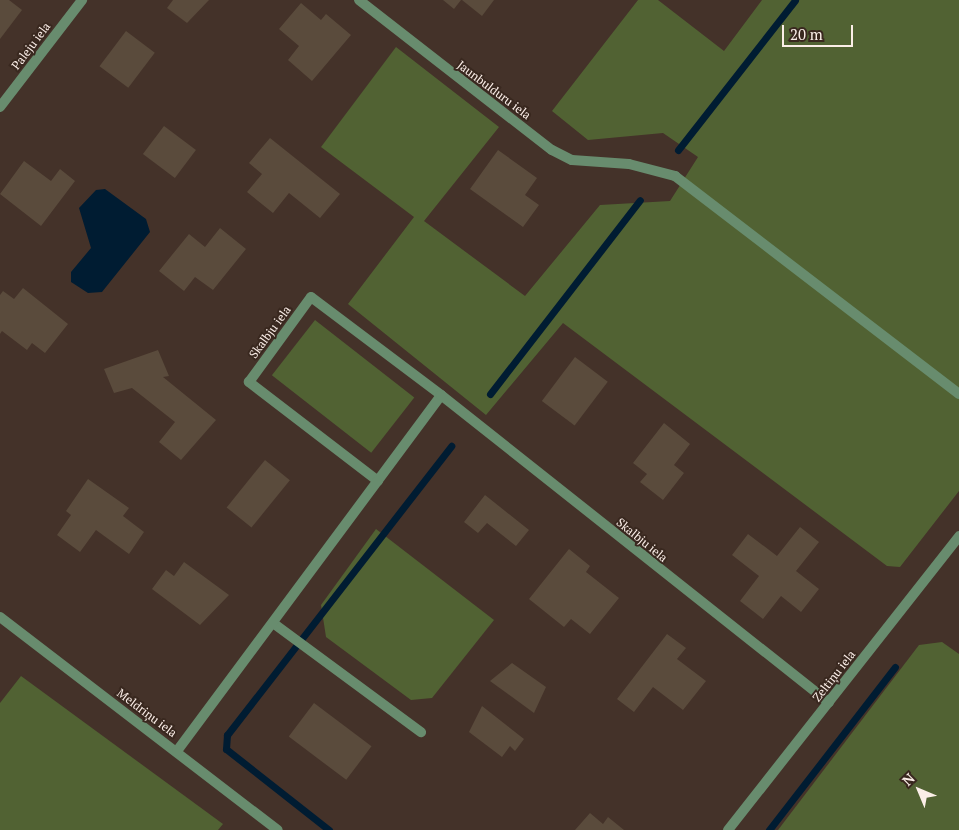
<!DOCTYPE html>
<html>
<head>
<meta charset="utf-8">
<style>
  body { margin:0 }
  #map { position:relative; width:959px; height:830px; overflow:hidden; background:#443229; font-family:"PT Serif",serif }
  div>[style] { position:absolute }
  .green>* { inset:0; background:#516233; transform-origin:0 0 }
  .water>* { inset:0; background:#001c32 }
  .stream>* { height:7px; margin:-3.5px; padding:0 3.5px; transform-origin:3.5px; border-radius:3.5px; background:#001c32 }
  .building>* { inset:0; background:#5a4b3c; transform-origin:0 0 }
  .lane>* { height:10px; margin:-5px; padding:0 5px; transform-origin:5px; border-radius:5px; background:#688c6e }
  .street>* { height:10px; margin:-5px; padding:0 5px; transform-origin:5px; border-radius:5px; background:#688c6e }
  span { translate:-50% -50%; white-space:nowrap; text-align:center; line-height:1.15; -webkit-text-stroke:4px #39281f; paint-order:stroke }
  .street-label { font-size:12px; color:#fbeee8 }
  .north { position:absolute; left:894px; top:765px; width:50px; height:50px; -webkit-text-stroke:4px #39281f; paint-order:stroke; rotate:315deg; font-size:14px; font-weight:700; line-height:20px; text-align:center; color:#fbeee8 }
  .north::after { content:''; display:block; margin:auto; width:18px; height:22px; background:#fbeee8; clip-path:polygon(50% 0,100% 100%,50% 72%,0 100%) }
  .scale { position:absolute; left:782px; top:25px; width:71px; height:22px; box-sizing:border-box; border:2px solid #fbeee8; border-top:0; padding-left:6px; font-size:15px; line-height:18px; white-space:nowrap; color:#fbeee8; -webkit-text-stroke:4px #39281f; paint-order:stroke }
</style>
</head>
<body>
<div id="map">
  <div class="green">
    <i style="clip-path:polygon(638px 0,658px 0,724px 51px,762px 0,959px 0,959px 491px,900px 567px,887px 566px,563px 323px,486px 415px,348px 304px,414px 217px,321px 147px,396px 47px,499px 127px,424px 221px,525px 296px,600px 205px,670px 201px,698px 157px,663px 133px,588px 140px,552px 111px)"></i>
    <i style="left:315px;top:320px;width:126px;height:70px;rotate:38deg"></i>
    <i style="clip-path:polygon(376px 529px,494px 620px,432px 698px,411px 700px,326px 637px,321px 605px)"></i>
    <i style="clip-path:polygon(942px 642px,959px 654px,959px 830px,778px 830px,919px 645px)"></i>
    <i style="clip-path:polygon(21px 676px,223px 824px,218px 830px,0 830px,0 703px)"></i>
  </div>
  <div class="water">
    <i style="clip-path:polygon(105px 189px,146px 219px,150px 232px,102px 292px,88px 293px,71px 282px,71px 272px,91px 248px,79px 208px,96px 190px)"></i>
  </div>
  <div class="stream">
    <i style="left:678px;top:150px;width:190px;rotate:-52deg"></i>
    <i style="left:490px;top:394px;width:245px;rotate:-52.3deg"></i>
    <i style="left:329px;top:830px;width:131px;rotate:-141.8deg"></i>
    <i style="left:226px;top:749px;width:14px;rotate:-86deg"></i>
    <i style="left:227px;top:735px;width:366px;rotate:-52.2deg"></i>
    <i style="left:769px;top:830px;width:206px;rotate:-52.3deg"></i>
  </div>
  <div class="building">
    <i style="clip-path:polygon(0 0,9px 0,22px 10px,0 39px)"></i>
    <i style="clip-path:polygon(173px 0,209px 0,187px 23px,167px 8px)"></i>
    <i style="clip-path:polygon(443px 0,461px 0,454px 9px)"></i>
    <i style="clip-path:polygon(462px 0,494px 0,482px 16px)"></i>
    <i style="clip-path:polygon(301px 3px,321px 20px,326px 14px,351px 35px,312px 81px,288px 60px,299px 46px,279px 29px)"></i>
    <i style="left:126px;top:31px;width:36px;height:44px;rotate:37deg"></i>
    <i style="left:164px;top:126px;width:40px;height:35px;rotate:37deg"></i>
    <i style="clip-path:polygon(270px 138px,340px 194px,320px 218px,289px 193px,273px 213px,247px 192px,262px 174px,249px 163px)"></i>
    <i style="clip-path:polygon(498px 150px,537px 178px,525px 195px,539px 205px,523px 227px,470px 189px)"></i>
    <i style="clip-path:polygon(24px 161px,51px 181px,60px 169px,75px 181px,41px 226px,0 194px)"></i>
    <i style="clip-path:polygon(220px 228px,246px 249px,213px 290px,195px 277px,184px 291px,159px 271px,189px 234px,205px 247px)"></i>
    <i style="clip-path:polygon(23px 288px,68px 324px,45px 353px,32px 343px,27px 350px,2px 331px,0 334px,0 295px,3px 291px,14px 299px)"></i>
    <i style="clip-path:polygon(158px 350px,169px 376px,163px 377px,216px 420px,181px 460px,159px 442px,175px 422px,132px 388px,114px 393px,104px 369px)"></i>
    <i style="left:575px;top:357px;width:41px;height:55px;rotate:37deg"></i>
    <i style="clip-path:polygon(664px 423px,690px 444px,674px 465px,684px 473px,663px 500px,640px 482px,647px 474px,633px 463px)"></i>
    <i style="left:265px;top:460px;width:32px;height:61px;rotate:39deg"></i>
    <i style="clip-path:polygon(88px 479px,129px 508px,123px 516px,144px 532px,129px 554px,96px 530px,80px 552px,57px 535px,71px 515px,66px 511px)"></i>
    <i style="clip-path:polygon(485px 495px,529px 530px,516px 546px,487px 523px,478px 533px,464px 522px)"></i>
    <i style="clip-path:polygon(800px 527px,819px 542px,796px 571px,819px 589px,801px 612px,781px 596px,763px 619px,740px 601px,759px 576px,732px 555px,748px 534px,777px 556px)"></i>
    <i style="clip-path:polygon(569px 549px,590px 566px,586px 572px,619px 598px,590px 634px,571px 619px,564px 627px,529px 599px)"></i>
    <i style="clip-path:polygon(184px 562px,229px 595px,200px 625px,152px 589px,166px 570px,174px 576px)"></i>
    <i style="clip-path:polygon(667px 634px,686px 648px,677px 659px,706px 681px,683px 710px,653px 687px,634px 712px,617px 699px)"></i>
    <i style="clip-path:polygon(512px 663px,546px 687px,534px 713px,490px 681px)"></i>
    <i style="left:314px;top:703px;width:72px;height:42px;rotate:37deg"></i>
    <i style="clip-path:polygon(482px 706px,524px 739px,515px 751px,510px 746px,502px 757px,469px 732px)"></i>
    <i style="clip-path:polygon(590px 813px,603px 824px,608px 817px,624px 830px,575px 830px)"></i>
  </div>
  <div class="lane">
    <i style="left:273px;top:623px;width:184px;rotate:36.4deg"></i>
  </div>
  <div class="street">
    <i style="left:359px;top:0;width:244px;rotate:37.9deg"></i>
    <i style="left:552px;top:150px;width:22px;rotate:27deg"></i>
    <i style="left:572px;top:160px;width:57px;rotate:4deg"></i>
    <i style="left:629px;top:164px;width:48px;rotate:14.6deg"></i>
    <i style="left:675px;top:176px;width:358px;rotate:37.5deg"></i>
    <i style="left:0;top:107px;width:135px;rotate:-52.5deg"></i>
    <i style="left:378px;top:481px;width:163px;rotate:-142.5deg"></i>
    <i style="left:249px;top:382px;width:105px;rotate:-53.9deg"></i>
    <i style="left:311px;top:297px;width:163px;rotate:37deg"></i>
    <i style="left:0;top:617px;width:350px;rotate:37.5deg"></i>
    <i style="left:177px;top:751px;width:443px;rotate:-53.4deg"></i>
    <i style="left:441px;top:395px;width:495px;rotate:38.4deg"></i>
    <i style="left:728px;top:830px;width:374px;rotate:-51.8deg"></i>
  </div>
  <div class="street-label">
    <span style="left:31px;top:46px;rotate:-53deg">Paleju iela</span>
    <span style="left:494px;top:90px;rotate:37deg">Jaunbulduru iela</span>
    <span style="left:270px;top:332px;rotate:-54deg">Skalbju iela</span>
    <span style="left:642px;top:540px;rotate:39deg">Skalbju iela</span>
    <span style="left:834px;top:676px;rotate:-52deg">Zeltiņu iela</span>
    <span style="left:147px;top:713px;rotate:37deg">Meldriņu iela</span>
  </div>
  <div class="north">N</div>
  <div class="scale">20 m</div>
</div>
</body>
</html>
